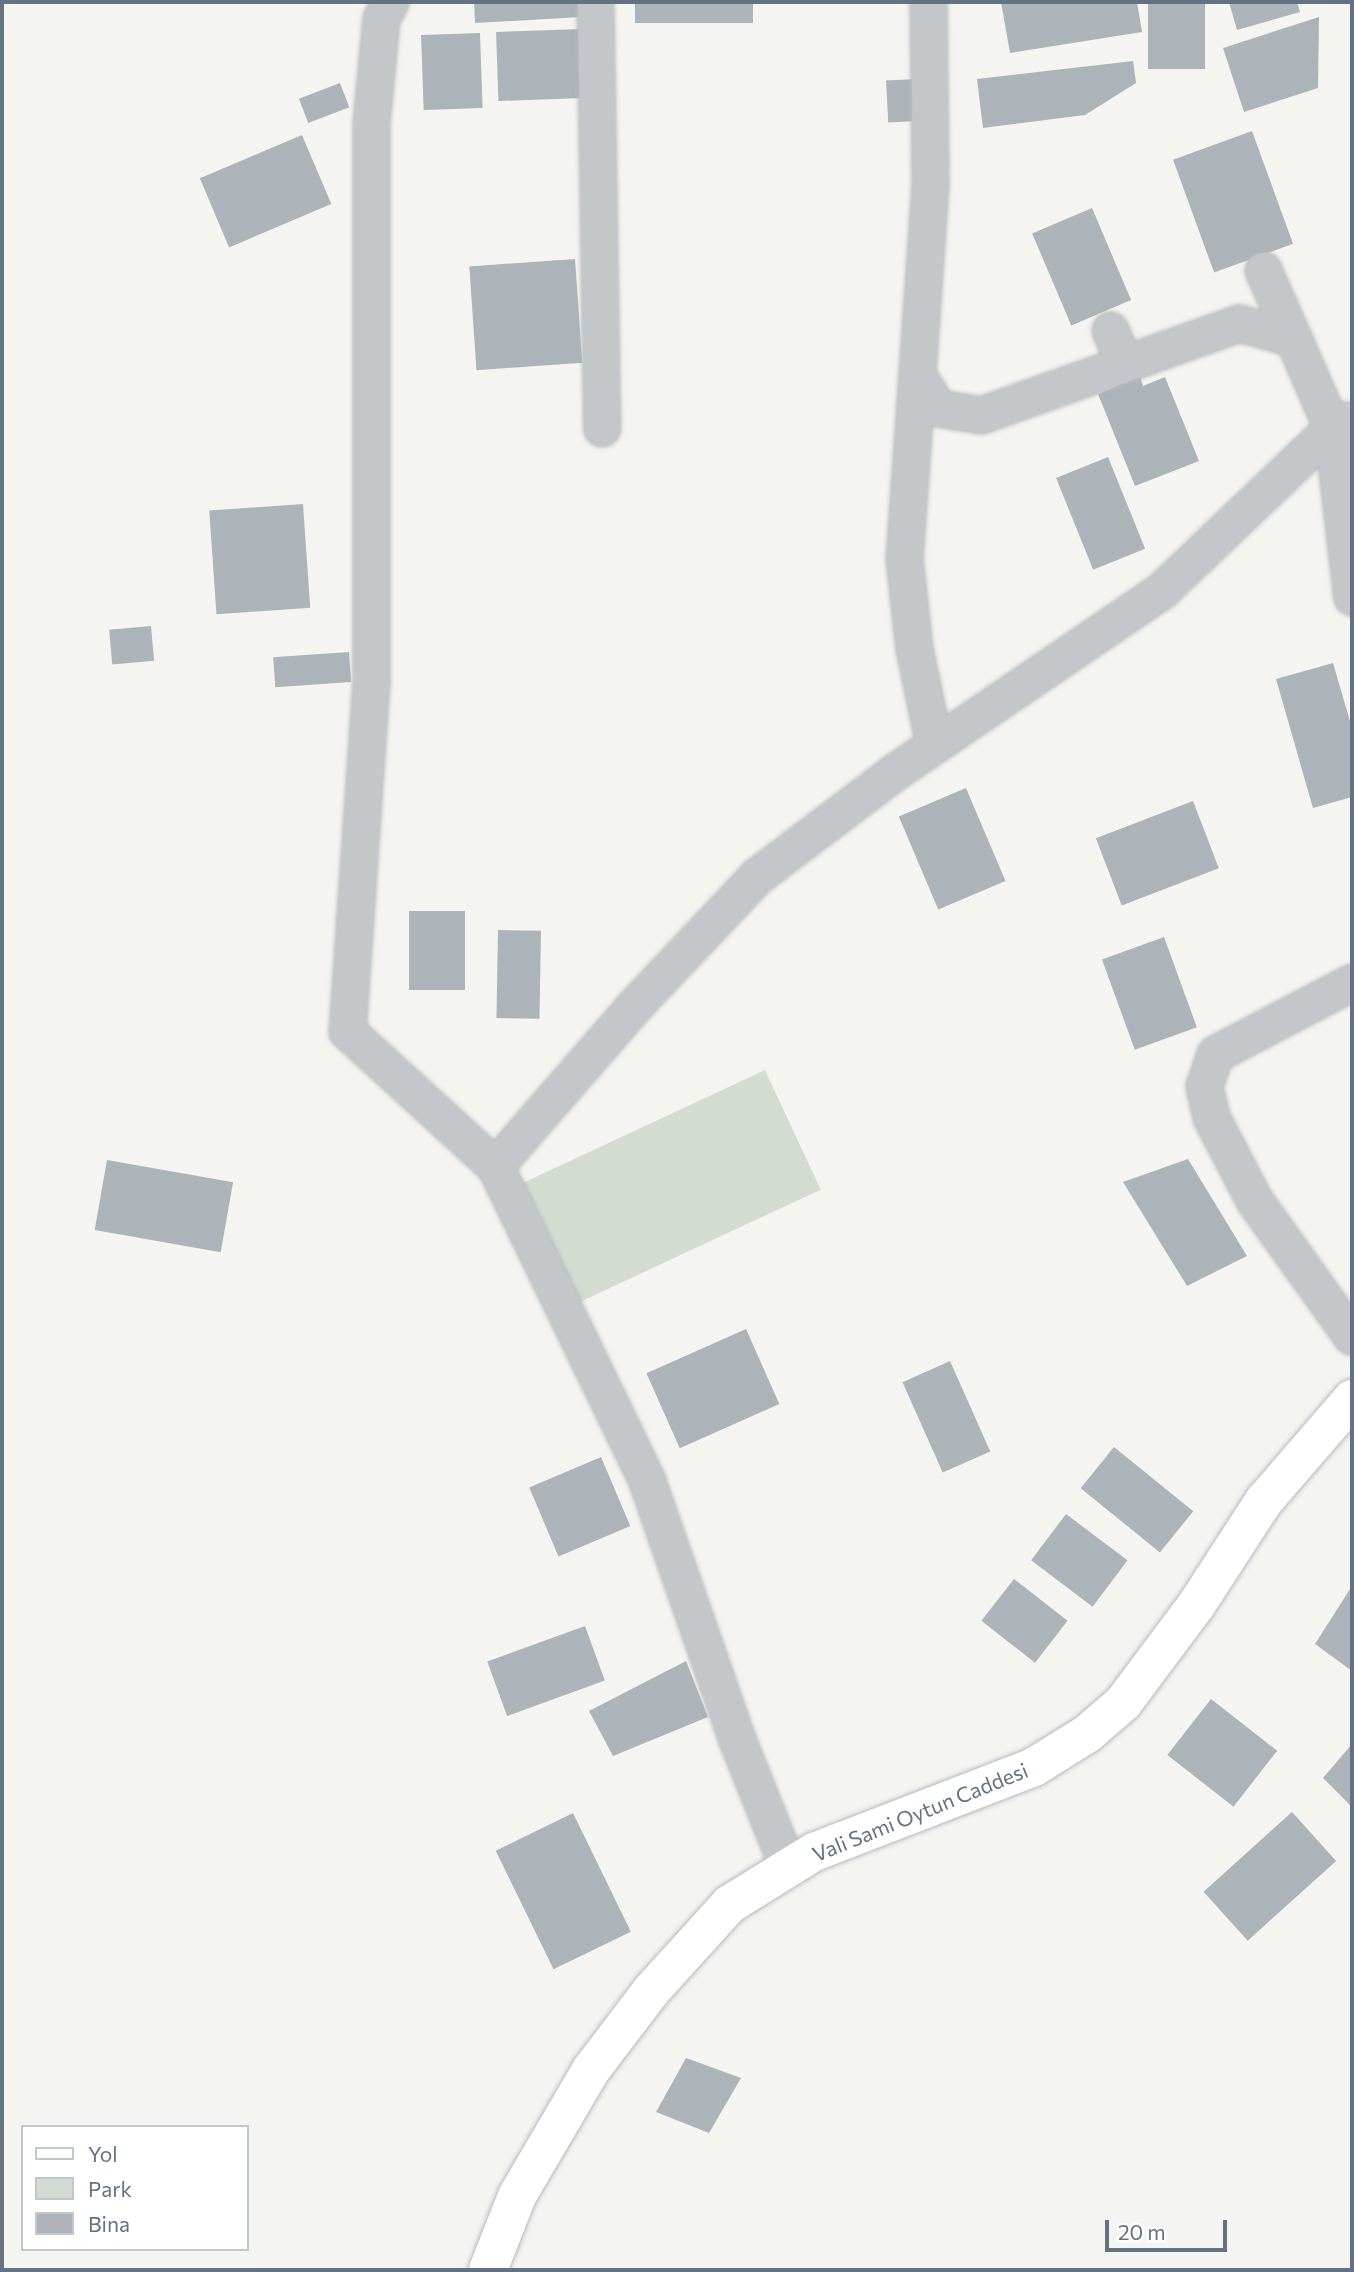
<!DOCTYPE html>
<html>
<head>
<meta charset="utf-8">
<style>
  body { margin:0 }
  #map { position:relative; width:1354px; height:2272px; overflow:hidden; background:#f4f5f0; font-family:Commissioner,sans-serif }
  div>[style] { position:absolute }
  .green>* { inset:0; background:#d4dcd1; transform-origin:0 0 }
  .building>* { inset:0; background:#acb3b9; transform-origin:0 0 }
  .roads { filter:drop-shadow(0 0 2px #b6babf) drop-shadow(0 0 2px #b6babf) }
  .street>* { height:35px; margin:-17.5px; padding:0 17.5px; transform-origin:17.5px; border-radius:17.5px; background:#c4c7ca }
  .secondary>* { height:38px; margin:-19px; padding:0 19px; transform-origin:19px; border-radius:19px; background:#fff }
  span { translate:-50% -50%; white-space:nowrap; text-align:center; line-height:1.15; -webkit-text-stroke:7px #fff; paint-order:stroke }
  .street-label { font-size:21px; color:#627283 }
  .frame { position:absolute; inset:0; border:4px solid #627283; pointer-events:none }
  .legend { position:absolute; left:21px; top:2125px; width:228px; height:126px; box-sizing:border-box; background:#fff; border:2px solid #c0c7cd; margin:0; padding:9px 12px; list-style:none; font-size:21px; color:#627283 }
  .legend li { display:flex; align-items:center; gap:14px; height:35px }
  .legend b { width:35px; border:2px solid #c0c7cd }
  .scale { position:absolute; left:1105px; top:2220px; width:122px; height:32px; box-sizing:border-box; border:4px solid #627283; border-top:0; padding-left:9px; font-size:21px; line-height:24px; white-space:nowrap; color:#627283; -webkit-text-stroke:5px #fff; paint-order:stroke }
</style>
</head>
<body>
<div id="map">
  <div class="green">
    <i style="left:765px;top:1070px;width:132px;height:268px;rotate:65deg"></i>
  </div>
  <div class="building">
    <i style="clip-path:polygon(474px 2px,580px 2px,581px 17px,475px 23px)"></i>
    <i style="left:635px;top:2px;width:118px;height:21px"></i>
    <i style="clip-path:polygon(1001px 2px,1137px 2px,1142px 32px,1010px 53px)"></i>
    <i style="left:1148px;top:2px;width:57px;height:67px"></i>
    <i style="clip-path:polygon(1229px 2px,1297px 2px,1300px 12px,1237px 30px)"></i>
    <i style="clip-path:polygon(1319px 17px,1318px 88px,1244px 112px,1223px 48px)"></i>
    <i style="left:582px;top:29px;width:69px;height:86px;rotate:88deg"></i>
    <i style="left:480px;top:33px;width:75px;height:59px;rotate:88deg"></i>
    <i style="clip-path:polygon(1133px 61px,1136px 83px,1085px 115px,983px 128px,977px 79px)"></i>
    <i style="left:916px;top:79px;width:42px;height:30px;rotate:87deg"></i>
    <i style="left:340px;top:83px;width:26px;height:44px;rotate:69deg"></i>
    <i style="left:1252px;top:131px;width:120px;height:84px;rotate:70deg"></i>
    <i style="left:302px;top:135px;width:75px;height:111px;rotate:67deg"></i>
    <i style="left:1092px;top:208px;width:100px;height:65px;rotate:67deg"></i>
    <i style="left:575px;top:259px;width:104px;height:106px;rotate:86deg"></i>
    <i style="clip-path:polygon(1140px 376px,1143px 386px,1165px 377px,1199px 461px,1135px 486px,1098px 394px)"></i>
    <i style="left:1108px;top:457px;width:99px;height:56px;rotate:68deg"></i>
    <i style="left:303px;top:504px;width:104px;height:94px;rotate:86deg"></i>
    <i style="left:151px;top:626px;width:35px;height:42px;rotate:85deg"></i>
    <i style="left:349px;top:652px;width:30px;height:76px;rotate:86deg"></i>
    <i style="clip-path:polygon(1333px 663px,1352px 728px,1352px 797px,1313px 808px,1276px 679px)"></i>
    <i style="left:966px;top:788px;width:101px;height:73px;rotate:67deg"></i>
    <i style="left:1193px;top:801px;width:72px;height:104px;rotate:69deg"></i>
    <i style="left:409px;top:911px;width:56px;height:79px"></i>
    <i style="left:498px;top:930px;width:43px;height:88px;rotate:1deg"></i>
    <i style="left:1164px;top:937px;width:96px;height:66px;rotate:70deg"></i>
    <i style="clip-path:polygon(1188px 1159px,1247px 1256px,1187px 1286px,1123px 1182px)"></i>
    <i style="left:107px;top:1160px;width:128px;height:71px;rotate:10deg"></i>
    <i style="left:746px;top:1329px;width:82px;height:109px;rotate:66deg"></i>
    <i style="left:950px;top:1361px;width:99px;height:52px;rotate:66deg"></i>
    <i style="left:1114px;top:1447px;width:102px;height:53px;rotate:39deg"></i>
    <i style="left:601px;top:1457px;width:75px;height:78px;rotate:67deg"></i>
    <i style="left:1066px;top:1514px;width:77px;height:58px;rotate:37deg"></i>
    <i style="left:1014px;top:1579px;width:68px;height:53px;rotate:38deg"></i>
    <i style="clip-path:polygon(1350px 1589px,1352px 1590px,1352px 1671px,1315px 1644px)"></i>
    <i style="left:585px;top:1626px;width:58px;height:104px;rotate:70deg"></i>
    <i style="clip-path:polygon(686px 1661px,708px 1717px,613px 1756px,589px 1711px)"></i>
    <i style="left:1211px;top:1699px;width:84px;height:71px;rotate:38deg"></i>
    <i style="clip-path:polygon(1352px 1744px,1352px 1807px,1323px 1778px)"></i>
    <i style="left:1292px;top:1812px;width:66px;height:119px;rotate:48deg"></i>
    <i style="left:573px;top:1813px;width:132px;height:86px;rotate:64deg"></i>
    <i style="clip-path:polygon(686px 2058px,741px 2078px,709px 2133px,656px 2112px)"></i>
  </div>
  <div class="roads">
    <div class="street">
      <i style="left:390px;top:2px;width:18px;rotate:119deg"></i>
      <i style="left:381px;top:18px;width:106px;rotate:95.4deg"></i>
      <i style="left:371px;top:124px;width:557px;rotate:90deg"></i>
      <i style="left:371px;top:681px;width:351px;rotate:93.9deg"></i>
      <i style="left:347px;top:1031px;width:200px;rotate:42.4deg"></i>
      <i style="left:495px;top:1166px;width:350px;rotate:64.2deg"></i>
      <i style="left:647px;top:1481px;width:271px;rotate:70.8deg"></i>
      <i style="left:736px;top:1737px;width:140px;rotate:68.2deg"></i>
      <i style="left:595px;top:2px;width:426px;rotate:89.1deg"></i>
      <i style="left:1263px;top:270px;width:74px;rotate:66.2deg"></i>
      <i style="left:1110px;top:330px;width:36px;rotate:67deg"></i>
      <i style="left:917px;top:374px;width:184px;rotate:94deg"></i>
      <i style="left:904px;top:558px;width:91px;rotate:83.7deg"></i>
      <i style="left:914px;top:648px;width:99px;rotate:78.3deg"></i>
      <i style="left:1346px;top:420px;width:16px;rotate:150deg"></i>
      <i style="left:1332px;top:428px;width:170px;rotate:83.3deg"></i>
      <i style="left:1352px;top:982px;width:155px;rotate:152.3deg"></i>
      <i style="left:1215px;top:1054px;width:34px;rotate:109deg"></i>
      <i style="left:1204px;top:1086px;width:32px;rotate:77deg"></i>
      <i style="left:1211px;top:1117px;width:93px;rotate:62.6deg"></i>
      <i style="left:1254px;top:1200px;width:168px;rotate:54.4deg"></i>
      <i style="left:495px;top:1166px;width:212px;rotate:-49deg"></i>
      <i style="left:634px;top:1006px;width:179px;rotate:-46.6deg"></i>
      <i style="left:757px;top:876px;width:174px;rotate:-37.1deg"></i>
      <i style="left:896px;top:771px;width:320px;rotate:-34.2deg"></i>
      <i style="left:1161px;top:591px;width:236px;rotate:-43.6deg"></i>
      <i style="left:1332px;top:428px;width:98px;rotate:-113.4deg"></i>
      <i style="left:1293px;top:338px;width:56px;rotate:-164.5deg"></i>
      <i style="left:1239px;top:323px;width:274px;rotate:160.4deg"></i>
      <i style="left:981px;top:415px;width:44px;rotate:-170.8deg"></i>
      <i style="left:938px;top:408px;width:40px;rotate:-122deg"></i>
      <i style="left:917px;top:374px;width:192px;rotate:-86.1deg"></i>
      <i style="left:930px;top:182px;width:180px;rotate:-90.6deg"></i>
    </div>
    <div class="secondary">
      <i style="left:488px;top:2270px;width:79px;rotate:-68.6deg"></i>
      <i style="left:517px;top:2196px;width:146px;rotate:-59.6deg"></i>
      <i style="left:591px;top:2070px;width:99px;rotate:-52.8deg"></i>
      <i style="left:651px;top:1991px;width:118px;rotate:-47.8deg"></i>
      <i style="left:730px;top:1904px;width:99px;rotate:-31.8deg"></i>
      <i style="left:814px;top:1852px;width:236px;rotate:-21.1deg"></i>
      <i style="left:1034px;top:1767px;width:62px;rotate:-31.9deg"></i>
      <i style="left:1087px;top:1734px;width:48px;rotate:-40.7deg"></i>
      <i style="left:1123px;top:1703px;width:124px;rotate:-53.2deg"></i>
      <i style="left:1197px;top:1604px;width:123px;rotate:-57deg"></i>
      <i style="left:1264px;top:1501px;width:135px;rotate:-49.2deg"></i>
    </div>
  </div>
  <div class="street-label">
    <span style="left:920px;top:1812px;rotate:-22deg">Vali Sami Oytun Caddesi</span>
  </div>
  <div class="frame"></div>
  <ul class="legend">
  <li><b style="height:9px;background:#fff"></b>Yol</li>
  <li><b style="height:19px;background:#d4dcd1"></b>Park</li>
  <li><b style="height:19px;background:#acb3b9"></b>Bina</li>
  </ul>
  <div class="scale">20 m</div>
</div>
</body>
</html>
